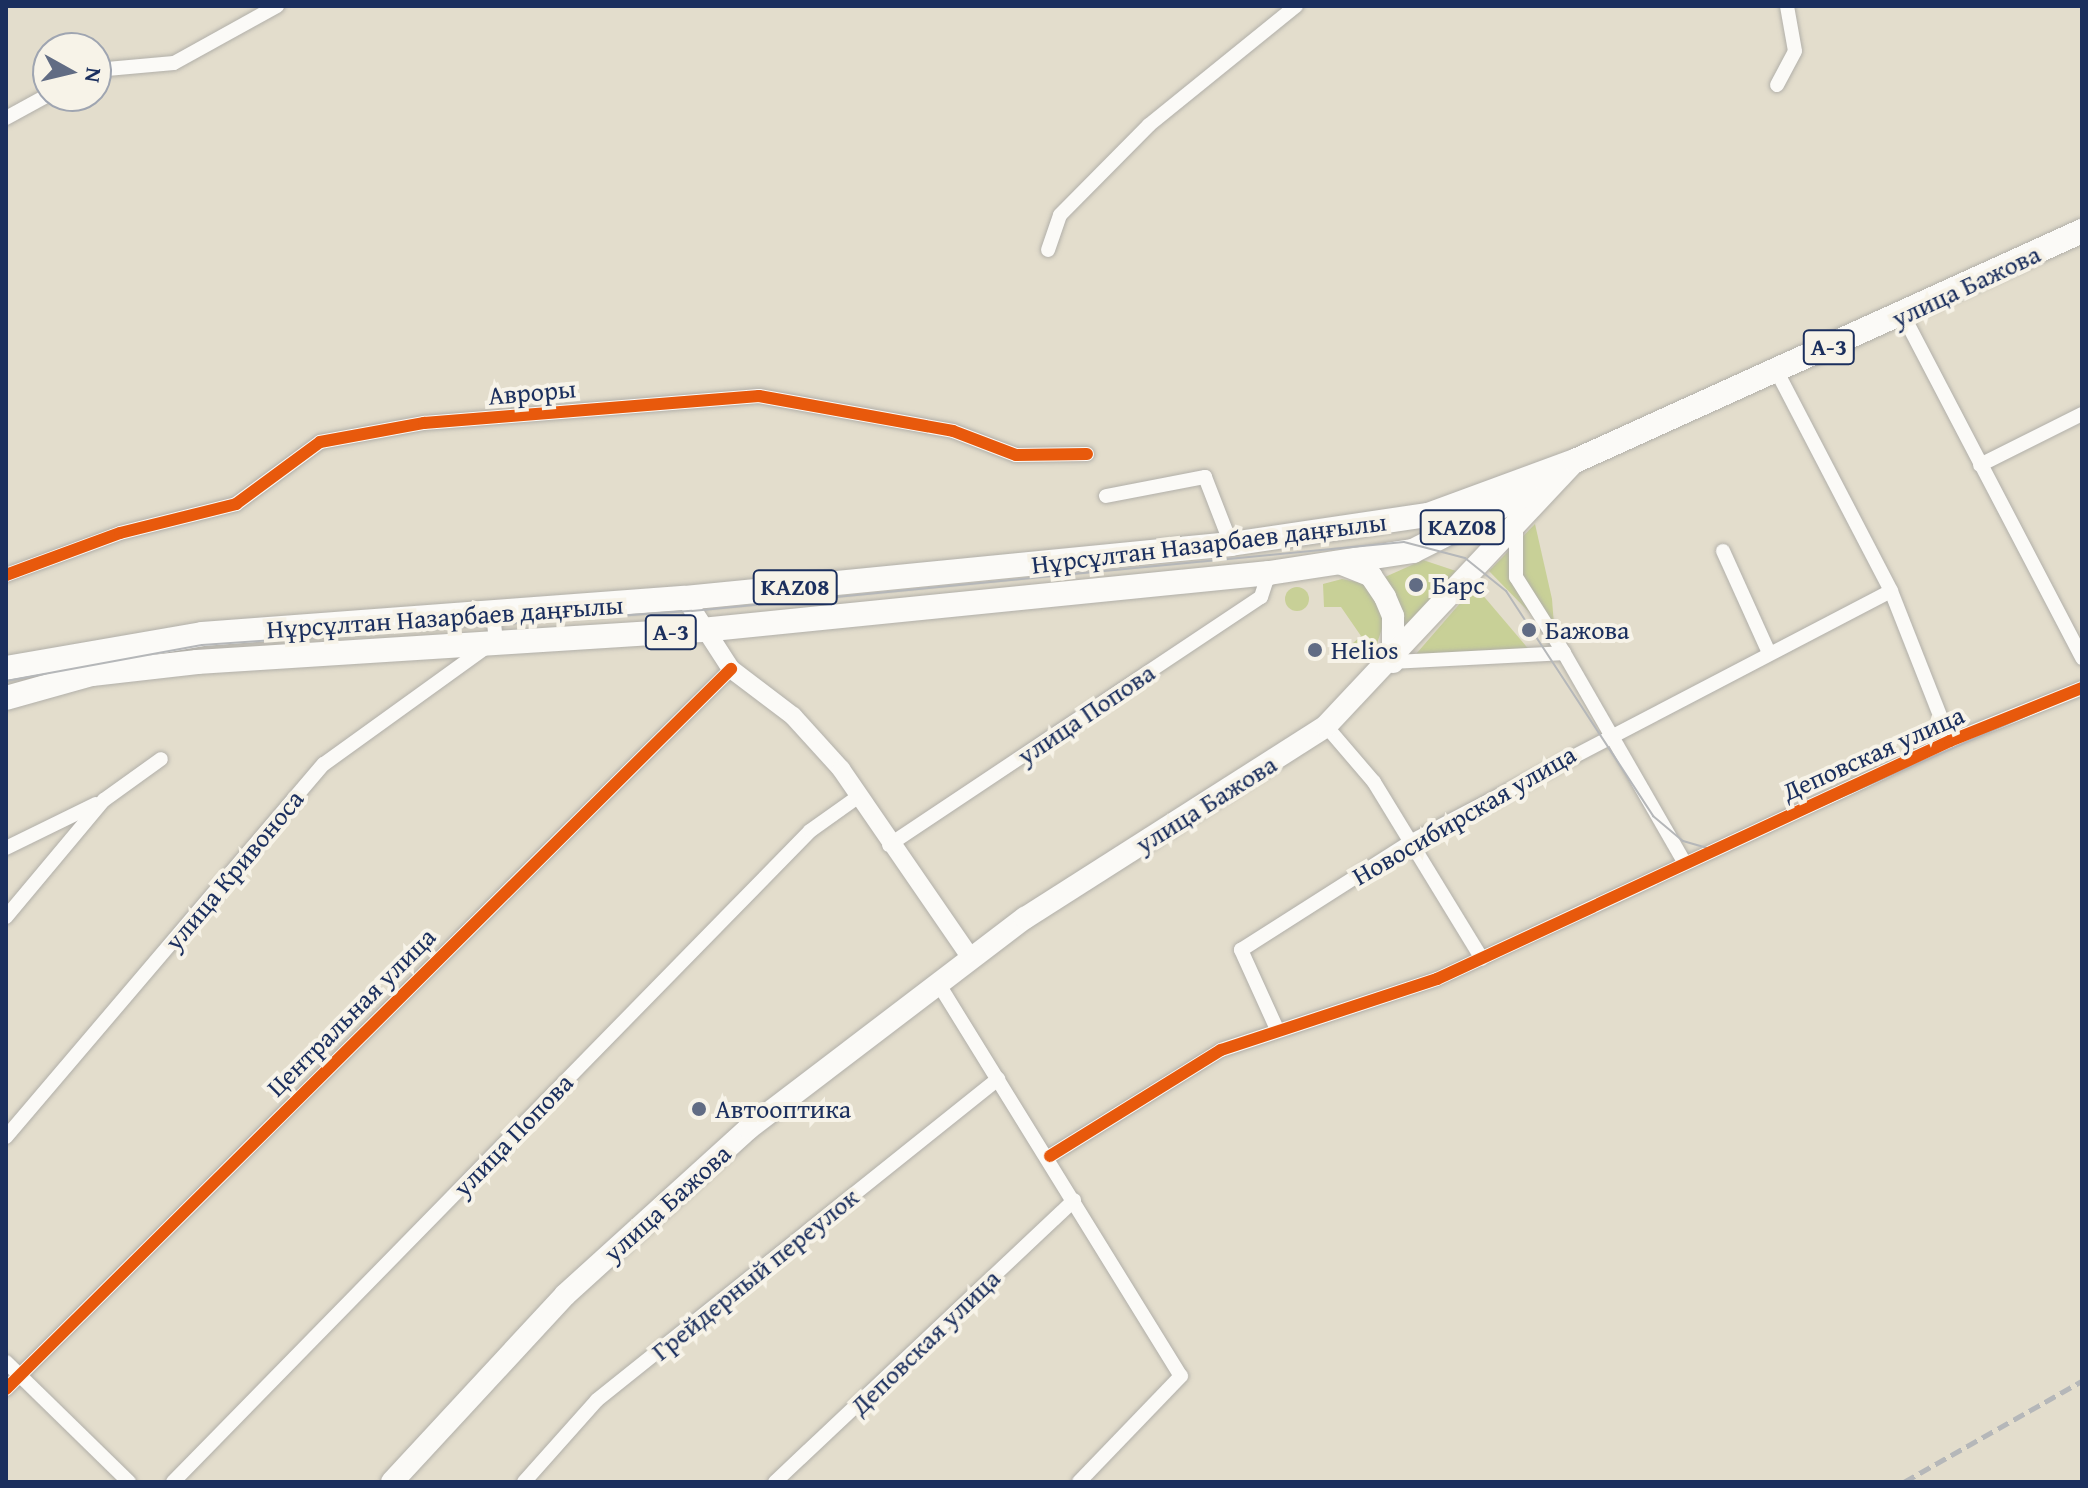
<!DOCTYPE html>
<html>
<head>
<meta charset="utf-8">
<style>
  body { margin:0 }
  #map { position:relative; width:2088px; height:1488px; overflow:hidden; background:#e3ddcc; font-family:"Gentium Book Plus",serif }
  div>[style] { position:absolute }
  .green>* { inset:0; background:#c8d097 }
  .round { border-radius:50% }
  .roads { filter:drop-shadow(0 0 2px #b1afa9) drop-shadow(0 0 2px #b1afa9) }
  .minor>* { height:14px; margin:-7px; padding:0 7px; transform-origin:7px; border-radius:7px; background:#fbfaf7 }
  .tertiary>* { height:18px; margin:-9px; padding:0 9px; transform-origin:9px; border-radius:9px; background:#fbfaf7 }
  .primary>* { height:22px; margin:-11px; padding:0 11px; transform-origin:11px; border-radius:11px; background:#fbfaf7 }
  .trunk>* { height:24px; margin:-12px; padding:0 12px; transform-origin:12px; border-radius:12px; background:#fbfaf7 }
  .tram>* { height:2px; margin:-1px; padding:0 1px; transform-origin:1px; border-radius:1px; background:#b5b7b9 }
  .rail>* { height:5px; margin-top:-2.5px; transform-origin:0; background:repeating-linear-gradient(90deg,#b5b7b9 0 12px,transparent 0 18px) }
  .cycleway>* { height:12px; margin:-6px; padding:0 6px; transform-origin:6px; border-radius:6px; background:#e8590c }
  .dots>* { width:22px; height:22px; translate:-50% -50%; box-sizing:border-box; border:4px solid #f7f3e8; border-radius:50% }
  span { translate:-50% -50%; white-space:nowrap; text-align:center; line-height:1.15; -webkit-text-stroke:8px #f7f3e8; paint-order:stroke }
  .shield-label span { padding:2px 6px; background:#f7f3e8; border:2px solid; border-radius:6px; -webkit-text-stroke-width:0 }
  .shield-label { font-size:24px; color:#1b2f5e; font-weight:700 }
  .street-label { font-size:26px; color:#1b2f5e }
  .poi-label { font-size:26px; color:#1b2f5e }
  .left { translate:0 -50%; text-align:left }
  .frame { position:absolute; inset:0; border:8px solid #1b2f5e; pointer-events:none }
  .north { position:absolute; left:32px; top:32px; width:80px; height:80px; box-sizing:border-box; background:#f7f3e8; border:2px solid #9fa5b1; border-radius:50%; rotate:98deg; font-size:22px; font-weight:700; line-height:32px; text-align:center; color:#1b2f5e }
  .north::after { content:''; display:block; margin:auto; width:28px; height:36px; background:#616c84; clip-path:polygon(50% 0,100% 100%,50% 72%,0 100%) }
</style>
</head>
<body>
<div id="map">
  <div class="green">
    <i style="clip-path:polygon(1535px 524px,1552px 599px,1555px 639px,1489px 571px)"></i>
    <i style="clip-path:polygon(1423px 560px,1456px 571px,1405px 627px,1385px 577px)"></i>
    <i style="clip-path:polygon(1342px 579px,1362px 583px,1378px 601px,1385px 619px,1374px 653px,1365px 656px,1353px 643px,1361px 636px,1341px 607px,1324px 607px,1323px 584px)"></i>
    <i style="clip-path:polygon(1475px 586px,1531px 652px,1410px 661px)"></i>
    <i class="round" style="left:1285px;top:587px;width:24px;height:24px"></i>
  </div>
  <div class="roads">
    <div class="minor">
      <i style="left:96px;top:70px;width:78px;rotate:-5.1deg"></i>
      <i style="left:174px;top:63px;width:118px;rotate:-29deg"></i>
      <i style="left:1777px;top:85px;width:38px;rotate:-62deg"></i>
      <i style="left:1795px;top:51px;width:46px;rotate:-100.1deg"></i>
      <i style="left:6px;top:118px;width:48px;rotate:-28.7deg"></i>
      <i style="left:1048px;top:250px;width:37px;rotate:-71deg"></i>
      <i style="left:1060px;top:215px;width:127px;rotate:-45.3deg"></i>
      <i style="left:1149px;top:125px;width:189px;rotate:-39deg"></i>
      <i style="left:1904px;top:317px;width:385px;rotate:62.4deg"></i>
      <i style="left:1775px;top:368px;width:251px;rotate:62.5deg"></i>
      <i style="left:1891px;top:591px;width:161px;rotate:68.5deg"></i>
      <i style="left:1980px;top:465px;width:114px;rotate:-26.6deg"></i>
      <i style="left:1106px;top:496px;width:101px;rotate:-10.9deg"></i>
      <i style="left:1205px;top:477px;width:72px;rotate:68.8deg"></i>
      <i style="left:1516px;top:530px;width:47px;rotate:90deg"></i>
      <i style="left:1516px;top:577px;width:90px;rotate:57.7deg"></i>
      <i style="left:1723px;top:551px;width:112px;rotate:65.7deg"></i>
      <i style="left:6px;top:575px;width:121px;rotate:-20.2deg"></i>
      <i style="left:120px;top:533px;width:120px;rotate:-14deg"></i>
      <i style="left:236px;top:504px;width:104px;rotate:-36.4deg"></i>
      <i style="left:320px;top:442px;width:106px;rotate:-10.4deg"></i>
      <i style="left:424px;top:423px;width:336px;rotate:-4.6deg"></i>
      <i style="left:759px;top:396px;width:197px;rotate:10.2deg"></i>
      <i style="left:953px;top:431px;width:67px;rotate:20.9deg"></i>
      <i style="left:1016px;top:455px;width:71px;rotate:-0.8deg"></i>
      <i style="left:1393px;top:662px;width:171px;rotate:-3deg"></i>
      <i style="left:1564px;top:653px;width:241px;rotate:60.1deg"></i>
      <i style="left:1326px;top:726px;width:74px;rotate:49.4deg"></i>
      <i style="left:1374px;top:782px;width:207px;rotate:58.6deg"></i>
      <i style="left:889px;top:845px;width:447px;rotate:-33.7deg"></i>
      <i style="left:1261px;top:597px;width:25px;rotate:-72deg"></i>
      <i style="left:6px;top:848px;width:100px;rotate:-26.1deg"></i>
      <i style="left:6px;top:917px;width:153px;rotate:-50.1deg"></i>
      <i style="left:104px;top:800px;width:70px;rotate:-35.7deg"></i>
      <i style="left:938px;top:983px;width:462px;rotate:58.3deg"></i>
      <i style="left:1181px;top:1376px;width:147px;rotate:133.9deg"></i>
      <i style="left:1276px;top:1027px;width:85px;rotate:-114.4deg"></i>
      <i style="left:1241px;top:950px;width:203px;rotate:-32.5deg"></i>
      <i style="left:1412px;top:841px;width:540px;rotate:-27.56deg"></i>
      <i style="left:6px;top:1137px;width:490px;rotate:-49.6deg"></i>
      <i style="left:324px;top:764px;width:212px;rotate:-35.8deg"></i>
      <i style="left:496px;top:640px;width:25px;rotate:-97deg"></i>
      <i style="left:1050px;top:1156px;width:201px;rotate:-31.8deg"></i>
      <i style="left:1221px;top:1050px;width:227px;rotate:-18.2deg"></i>
      <i style="left:1437px;top:979px;width:566px;rotate:-24.89deg"></i>
      <i style="left:1950px;top:741px;width:142px;rotate:-21.9deg"></i>
      <i style="left:6px;top:1362px;width:172px;rotate:44.3deg"></i>
      <i style="left:6px;top:1389px;width:1022px;rotate:-44.8deg"></i>
      <i style="left:173px;top:1482px;width:911px;rotate:-45.62deg"></i>
      <i style="left:810px;top:831px;width:60px;rotate:-35.5deg"></i>
      <i style="left:524px;top:1482px;width:110px;rotate:-48.3deg"></i>
      <i style="left:597px;top:1400px;width:514px;rotate:-38.68deg"></i>
      <i style="left:775px;top:1482px;width:411px;rotate:-43.3deg"></i>
    </div>
    <div class="tertiary">
      <i style="left:685px;top:598px;width:85px;rotate:57.1deg"></i>
      <i style="left:731px;top:669px;width:78px;rotate:37.2deg"></i>
      <i style="left:793px;top:716px;width:72px;rotate:47.8deg"></i>
      <i style="left:841px;top:769px;width:229px;rotate:55.5deg"></i>
    </div>
    <div class="primary">
      <i style="left:1337px;top:562px;width:37px;rotate:22deg"></i>
      <i style="left:1371px;top:576px;width:25px;rotate:56deg"></i>
      <i style="left:1385px;top:597px;width:21px;rotate:67deg"></i>
      <i style="left:1393px;top:616px;width:46px;rotate:90deg"></i>
      <i style="left:392px;top:1482px;width:255px;rotate:-47.2deg"></i>
      <i style="left:565px;top:1295px;width:248px;rotate:-42.2deg"></i>
      <i style="left:749px;top:1128px;width:347px;rotate:-37.3deg"></i>
      <i style="left:1025px;top:918px;width:357px;rotate:-32.5deg"></i>
      <i style="left:1326px;top:726px;width:364px;rotate:-46.8deg"></i>
    </div>
    <div class="trunk">
      <i style="left:6px;top:668px;width:199px;rotate:-9.8deg"></i>
      <i style="left:202px;top:634px;width:484px;rotate:-4.3deg"></i>
      <i style="left:685px;top:598px;width:549px;rotate:-5.65deg"></i>
      <i style="left:1231px;top:544px;width:199px;rotate:-8.4deg"></i>
      <i style="left:1428px;top:515px;width:157px;rotate:-20.2deg"></i>
      <i style="left:1575px;top:461px;width:557px;rotate:-24.4deg"></i>
      <i style="left:6px;top:698px;width:89px;rotate:-15.6deg"></i>
      <i style="left:92px;top:674px;width:106px;rotate:-6.5deg"></i>
      <i style="left:197px;top:662px;width:506px;rotate:-3.63deg"></i>
      <i style="left:702px;top:630px;width:570px;rotate:-5.74deg"></i>
      <i style="left:1269px;top:573px;width:146px;rotate:-8.7deg"></i>
      <i style="left:1413px;top:551px;width:127px;rotate:-26.8deg"></i>
    </div>
  </div>
  <div class="tram">
    <i style="left:6px;top:681px;width:199px;rotate:-10.4deg"></i>
    <i style="left:202px;top:645px;width:491px;rotate:-4deg"></i>
    <i style="left:692px;top:611px;width:715px;rotate:-5.54deg"></i>
    <i style="left:1404px;top:542px;width:63px;rotate:14.7deg"></i>
    <i style="left:1465px;top:558px;width:53px;rotate:38.8deg"></i>
    <i style="left:1506px;top:591px;width:269px;rotate:56.8deg"></i>
    <i style="left:1653px;top:816px;width:39px;rotate:40deg"></i>
    <i style="left:1683px;top:841px;width:36px;rotate:16deg"></i>
    <i style="left:1718px;top:851px;width:398px;rotate:-23.7deg"></i>
  </div>
  <div class="rail">
    <i style="left:1904px;top:1482px;width:205px;rotate:-29.6deg"></i>
  </div>
  <div class="cycleway">
    <i style="left:6px;top:575px;width:121px;rotate:-20.2deg"></i>
    <i style="left:120px;top:533px;width:120px;rotate:-14deg"></i>
    <i style="left:236px;top:504px;width:104px;rotate:-36.4deg"></i>
    <i style="left:320px;top:442px;width:106px;rotate:-10.4deg"></i>
    <i style="left:424px;top:423px;width:336px;rotate:-4.6deg"></i>
    <i style="left:759px;top:396px;width:197px;rotate:10.2deg"></i>
    <i style="left:953px;top:431px;width:67px;rotate:20.9deg"></i>
    <i style="left:1016px;top:455px;width:71px;rotate:-0.8deg"></i>
    <i style="left:1050px;top:1156px;width:201px;rotate:-31.8deg"></i>
    <i style="left:1221px;top:1050px;width:227px;rotate:-18.2deg"></i>
    <i style="left:1437px;top:979px;width:566px;rotate:-24.89deg"></i>
    <i style="left:1950px;top:741px;width:142px;rotate:-21.9deg"></i>
    <i style="left:6px;top:1389px;width:1022px;rotate:-44.8deg"></i>
  </div>
  <div class="dots">
    <i style="left:1416px;top:585px;background:#616c84"></i>
    <i style="left:1529px;top:630px;background:#616c84"></i>
    <i style="left:1315px;top:650px;background:#616c84"></i>
    <i style="left:699px;top:1109px;background:#616c84"></i>
  </div>
  <div class="shield-label">
    <span style="left:1829px;top:347px">A-3</span>
    <span style="left:1462px;top:527px">KAZ08</span>
    <span style="left:795px;top:587px">KAZ08</span>
    <span style="left:671px;top:632px">А-3</span>
  </div>
  <div class="street-label">
    <span style="left:1966px;top:286px;rotate:-25deg">улица Бажова</span>
    <span style="left:532px;top:392px;rotate:-5deg">Авроры</span>
    <span style="left:1209px;top:543px;rotate:-7deg">Нұрсұлтан Назарбаев даңғылы</span>
    <span style="left:445px;top:617px;rotate:-4deg">Нұрсұлтан Назарбаев даңғылы</span>
    <span style="left:1086px;top:714px;rotate:-34deg">улица Попова</span>
    <span style="left:1873px;top:753px;rotate:-24deg">Деповская улица</span>
    <span style="left:1206px;top:804px;rotate:-32deg">улица Бажова</span>
    <span style="left:1464px;top:815px;rotate:-30deg">Новосибирская улица</span>
    <span style="left:234px;top:870px;rotate:-50deg">улица Кривоноса</span>
    <span style="left:351px;top:1012px;rotate:-45deg">Центральная улица</span>
    <span style="left:513px;top:1135px;rotate:-46deg">улица Попова</span>
    <span style="left:667px;top:1203px;rotate:-42deg">улица Бажова</span>
    <span style="left:755px;top:1274px;rotate:-39deg">Грейдерный переулок</span>
    <span style="left:925px;top:1342px;rotate:-44deg">Деповская улица</span>
  </div>
  <div class="poi-label">
    <span class="left" style="left:1432px;top:585px">Барс</span>
    <span class="left" style="left:1545px;top:630px">Бажова</span>
    <span class="left" style="left:1331px;top:650px">Helios</span>
    <span class="left" style="left:715px;top:1109px">Автооптика</span>
  </div>
  <div class="frame"></div>
  <div class="north">N</div>
</div>
</body>
</html>
